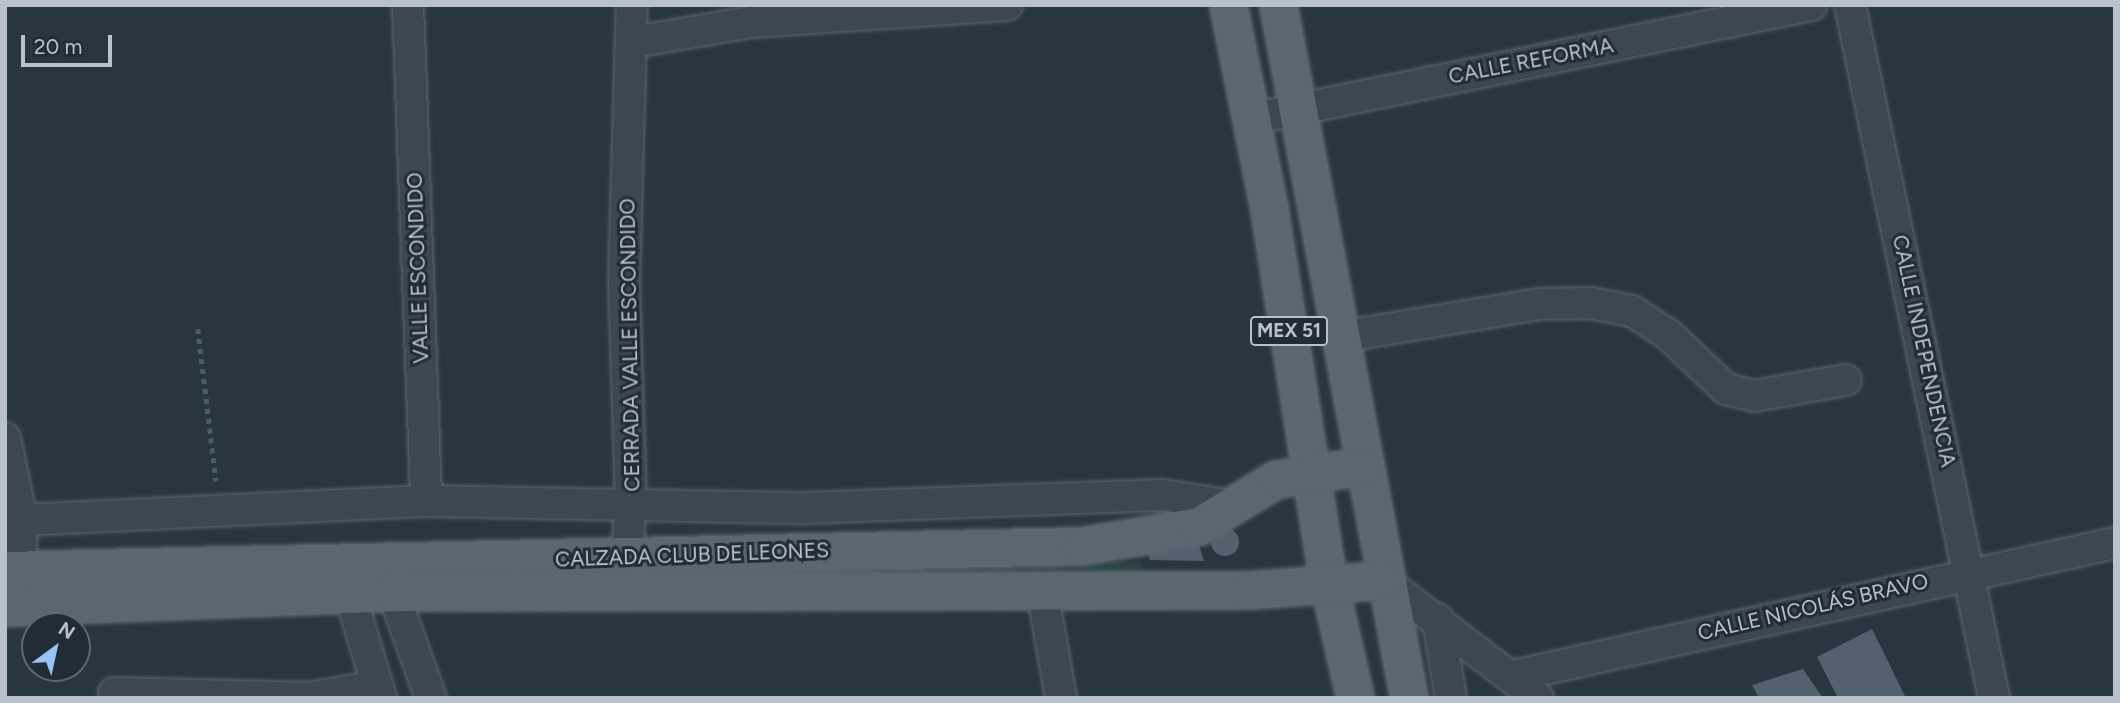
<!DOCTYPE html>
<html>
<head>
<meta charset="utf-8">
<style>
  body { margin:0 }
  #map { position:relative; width:2120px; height:703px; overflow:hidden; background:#283641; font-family:Figtree,sans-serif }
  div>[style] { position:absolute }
  .green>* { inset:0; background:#2b4443 }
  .building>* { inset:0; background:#53616e }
  .round { border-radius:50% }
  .path>* { height:4.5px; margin-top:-2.25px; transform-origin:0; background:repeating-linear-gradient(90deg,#4a6060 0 5px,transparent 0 10px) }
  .roads { filter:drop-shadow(0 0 2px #5a656e) drop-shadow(0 0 2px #5a656e) }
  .minor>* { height:30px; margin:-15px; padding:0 15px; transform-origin:15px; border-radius:15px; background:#3c4751 }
  .major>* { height:37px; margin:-18.5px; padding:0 18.5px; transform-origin:18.5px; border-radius:18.5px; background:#5a6671 }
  span { translate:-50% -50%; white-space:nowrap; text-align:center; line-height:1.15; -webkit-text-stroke:6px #212c36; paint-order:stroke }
  .shield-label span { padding:2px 5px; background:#212c36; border:2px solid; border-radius:5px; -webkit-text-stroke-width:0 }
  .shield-label { font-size:19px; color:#b9c2cb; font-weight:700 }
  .street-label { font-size:21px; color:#b9c2cb }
  .frame { position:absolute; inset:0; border:7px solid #b9c2cb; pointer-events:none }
  .north { position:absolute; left:21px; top:612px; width:70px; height:70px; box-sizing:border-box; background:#212c36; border:2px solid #5e6872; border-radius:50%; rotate:33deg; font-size:19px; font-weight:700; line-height:28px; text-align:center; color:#b9c2cb }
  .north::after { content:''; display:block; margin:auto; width:24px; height:32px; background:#96c4f3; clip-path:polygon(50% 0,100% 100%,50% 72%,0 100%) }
  .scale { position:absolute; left:21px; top:35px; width:91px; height:32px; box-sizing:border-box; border:4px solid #b9c2cb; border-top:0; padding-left:9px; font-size:21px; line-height:24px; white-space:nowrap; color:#b9c2cb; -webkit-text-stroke:5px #212c36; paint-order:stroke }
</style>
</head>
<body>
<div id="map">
  <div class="green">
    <i style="clip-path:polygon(1141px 562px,1145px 576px,646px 582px,642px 565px)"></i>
  </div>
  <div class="building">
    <i class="round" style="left:1211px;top:528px;width:28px;height:28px"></i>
    <i style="clip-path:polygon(1197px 539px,1204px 561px,1150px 560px,1147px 548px)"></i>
    <i style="clip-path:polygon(1872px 629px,1906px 698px,1838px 698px,1817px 657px)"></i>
    <i style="clip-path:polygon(1803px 669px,1823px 698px,1759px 698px,1752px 685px)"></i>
  </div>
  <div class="path">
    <i style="left:198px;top:329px;width:153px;rotate:83.2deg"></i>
  </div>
  <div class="roads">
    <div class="minor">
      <i style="left:408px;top:5px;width:496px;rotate:87.9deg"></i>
      <i style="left:1850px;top:5px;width:708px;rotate:78.26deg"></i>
      <i style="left:634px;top:42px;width:119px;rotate:-9.7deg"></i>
      <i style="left:751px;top:22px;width:257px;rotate:-3.8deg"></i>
      <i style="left:1250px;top:119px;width:573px;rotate:-11.47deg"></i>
      <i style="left:1340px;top:337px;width:202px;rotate:-9.4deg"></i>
      <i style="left:1539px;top:304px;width:51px;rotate:-1.1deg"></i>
      <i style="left:1590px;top:303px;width:43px;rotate:10.8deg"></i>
      <i style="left:1632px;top:311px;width:44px;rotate:33deg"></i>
      <i style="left:1669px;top:335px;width:79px;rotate:43.5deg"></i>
      <i style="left:1726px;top:389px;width:29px;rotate:14deg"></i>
      <i style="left:1754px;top:396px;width:93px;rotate:-9.9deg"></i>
      <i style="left:5px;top:438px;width:84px;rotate:78.3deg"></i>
      <i style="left:22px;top:520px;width:70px;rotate:92.5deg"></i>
      <i style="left:22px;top:520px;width:404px;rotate:-2.7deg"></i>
      <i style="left:426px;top:501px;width:379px;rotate:1.1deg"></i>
      <i style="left:805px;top:508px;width:357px;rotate:-2.1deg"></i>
      <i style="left:1162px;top:495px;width:71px;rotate:8.9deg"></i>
      <i style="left:625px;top:579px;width:78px;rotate:-85.6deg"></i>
      <i style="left:631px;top:501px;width:218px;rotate:-91.8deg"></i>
      <i style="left:624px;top:283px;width:278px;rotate:-88.4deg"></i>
      <i style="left:1383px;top:580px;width:195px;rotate:37.3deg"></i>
      <i style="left:1042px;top:590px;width:110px;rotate:80deg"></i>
      <i style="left:393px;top:592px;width:113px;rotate:70.3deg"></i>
      <i style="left:350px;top:594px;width:109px;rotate:73.4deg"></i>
      <i style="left:1438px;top:619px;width:80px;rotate:80.7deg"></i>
      <i style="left:1513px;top:676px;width:617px;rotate:-12.46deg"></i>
      <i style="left:114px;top:693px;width:200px;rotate:1.4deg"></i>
      <i style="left:314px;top:697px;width:65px;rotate:-9.8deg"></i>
    </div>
    <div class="major">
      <i style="left:1228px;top:5px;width:208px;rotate:78.6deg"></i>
      <i style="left:1269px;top:209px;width:376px;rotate:81deg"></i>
      <i style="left:1328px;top:580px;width:121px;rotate:77.1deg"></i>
      <i style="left:1278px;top:5px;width:705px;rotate:79.3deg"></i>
      <i style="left:5px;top:570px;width:1076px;rotate:-1.28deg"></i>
      <i style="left:1081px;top:546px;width:120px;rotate:-9.6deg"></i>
      <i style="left:1199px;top:526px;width:90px;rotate:-31.4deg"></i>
      <i style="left:1276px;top:479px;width:88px;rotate:-8.5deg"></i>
      <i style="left:5px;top:607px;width:388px;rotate:-2.2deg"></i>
      <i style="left:393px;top:592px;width:856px;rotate:-0.13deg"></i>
      <i style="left:1249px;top:590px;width:134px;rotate:-4.3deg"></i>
    </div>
  </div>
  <div class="shield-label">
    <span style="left:1289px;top:331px">MEX 51</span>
  </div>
  <div class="street-label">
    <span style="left:1531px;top:61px;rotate:-11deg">CALLE REFORMA</span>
    <span style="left:418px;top:268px;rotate:-92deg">VALLE ESCONDIDO</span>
    <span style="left:630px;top:345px;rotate:-91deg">CERRADA VALLE ESCONDIDO</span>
    <span style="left:1924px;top:351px;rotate:78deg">CALLE INDEPENDENCIA</span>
    <span style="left:692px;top:555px;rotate:-2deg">CALZADA CLUB DE LEONES</span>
    <span style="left:1813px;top:607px;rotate:-13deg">CALLE NICOLÁS BRAVO</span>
  </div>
  <div class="frame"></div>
  <div class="north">N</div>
  <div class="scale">20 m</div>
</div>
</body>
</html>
